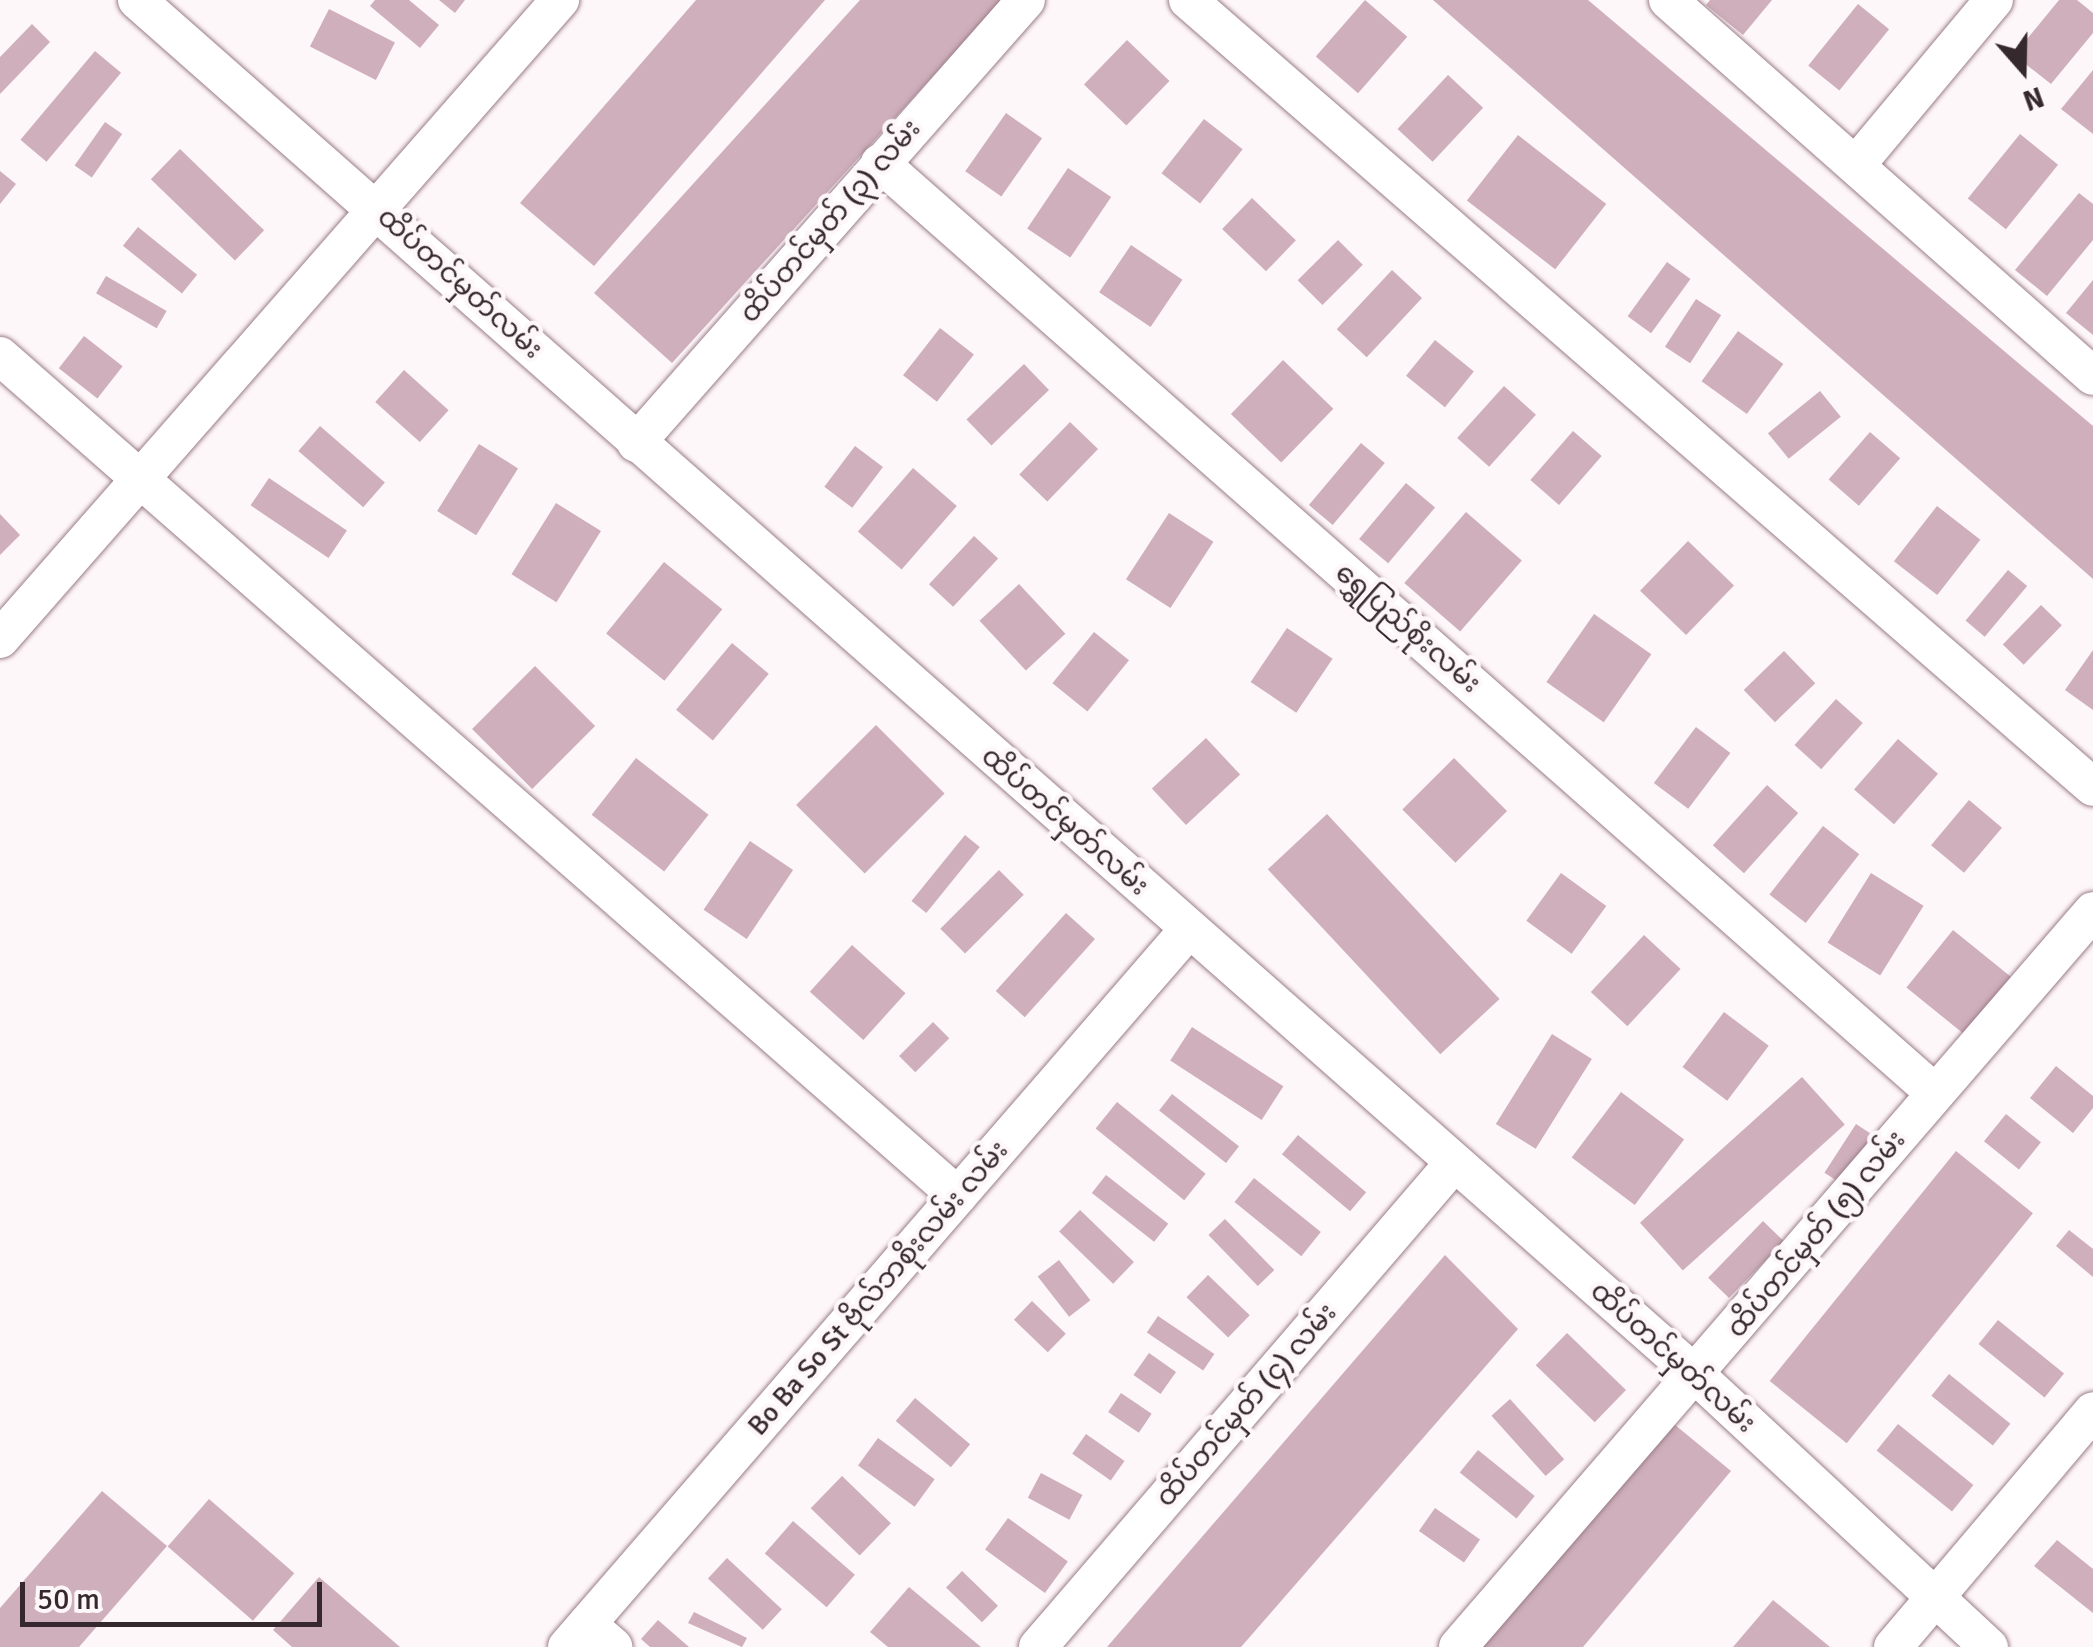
<!DOCTYPE html>
<html>
<head>
<meta charset="utf-8">
<style>
  body { margin:0 }
  #map { position:relative; width:2093px; height:1647px; overflow:hidden; background:#fef7f9; font-family:Signika,"Noto Sans Myanmar",sans-serif }
  div>[style] { position:absolute }
  .building>* { inset:0; background:#ceafbb; transform-origin:0 0 }
  .roads { filter:drop-shadow(0 0 2px #9b7d89) drop-shadow(0 0 2px #9b7d89) }
  .minor>* { height:38px; margin:-19px; padding:0 19px; transform-origin:19px; border-radius:19px; background:#fff }
  span { translate:-50% -50%; white-space:nowrap; text-align:center; line-height:1.15; -webkit-text-stroke:9px #fef7f9; paint-order:stroke }
  .street-label { font-size:28px; color:#35292e }
  .north { position:absolute; left:1973px; top:20px; width:100px; height:100px; -webkit-text-stroke:8px #fef7f9; paint-order:stroke; rotate:160deg; font-size:28px; font-weight:700; line-height:40px; text-align:center; color:#35292e }
  .north::after { content:''; display:block; margin:auto; width:35px; height:45px; background:#35292e; clip-path:polygon(50% 0,100% 100%,50% 72%,0 100%) }
  .scale { position:absolute; left:20px; top:1582px; width:302px; height:45px; box-sizing:border-box; border:5px solid #35292e; border-top:0; padding-left:12px; font-size:30px; line-height:35px; white-space:nowrap; color:#35292e; -webkit-text-stroke:8px #fef7f9; paint-order:stroke }
</style>
</head>
<body>
<div id="map">
  <div class="building">
    <i style="clip-path:polygon(375px 0,409px 0,439px 25px,420px 48px,370px 6px)"></i>
    <i style="clip-path:polygon(439px 0,465px 0,455px 13px)"></i>
    <i style="clip-path:polygon(696px 0,825px 0,594px 266px,520px 203px)"></i>
    <i style="clip-path:polygon(860px 0,1002px 0,672px 363px,594px 293px)"></i>
    <i style="left:1365px;top:0;width:56px;height:75px;rotate:41deg"></i>
    <i style="clip-path:polygon(1433px 0,1588px 0,2093px 426px,2093px 579px)"></i>
    <i style="clip-path:polygon(1710px 0,1772px 0,1743px 35px,1706px 5px)"></i>
    <i style="clip-path:polygon(2059px 0,2077px 0,2093px 13px,2093px 33px,2051px 84px,2014px 55px)"></i>
    <i style="left:1858px;top:4px;width:40px;height:79px;rotate:39deg"></i>
    <i style="left:329px;top:9px;width:74px;height:42px;rotate:27deg"></i>
    <i style="clip-path:polygon(32px 24px,50px 42px,0 94px,0 57px)"></i>
    <i style="left:1127px;top:40px;width:59px;height:62px;rotate:44deg"></i>
    <i style="left:95px;top:51px;width:34px;height:116px;rotate:40deg"></i>
    <i style="clip-path:polygon(2093px 70px,2093px 134px,2061px 109px)"></i>
    <i style="left:1448px;top:75px;width:48px;height:74px;rotate:43deg"></i>
    <i style="left:1006px;top:113px;width:44px;height:71px;rotate:35deg"></i>
    <i style="left:1204px;top:119px;width:49px;height:69px;rotate:38deg"></i>
    <i style="left:105px;top:122px;width:21px;height:53px;rotate:35deg"></i>
    <i style="left:2020px;top:134px;width:49px;height:83px;rotate:39deg"></i>
    <i style="left:1518px;top:135px;width:112px;height:83px;rotate:38deg"></i>
    <i style="left:180px;top:149px;width:117px;height:42px;rotate:44deg"></i>
    <i style="left:1068px;top:168px;width:52px;height:73px;rotate:34deg"></i>
    <i style="clip-path:polygon(0 171px,16px 184px,0 204px)"></i>
    <i style="clip-path:polygon(2079px 193px,2093px 204px,2093px 240px,2047px 296px,2015px 270px)"></i>
    <i style="left:1252px;top:198px;width:61px;height:43px;rotate:44deg"></i>
    <i style="left:138px;top:227px;width:76px;height:24px;rotate:39deg"></i>
    <i style="left:1338px;top:240px;width:35px;height:57px;rotate:45deg"></i>
    <i style="left:1131px;top:245px;width:62px;height:57px;rotate:34deg"></i>
    <i style="left:1667px;top:262px;width:29px;height:67px;rotate:36deg"></i>
    <i style="left:1392px;top:270px;width:41px;height:81px;rotate:43deg"></i>
    <i style="left:106px;top:276px;width:70px;height:20px;rotate:30deg"></i>
    <i style="clip-path:polygon(2093px 280px,2093px 335px,2066px 313px)"></i>
    <i style="left:1696px;top:299px;width:30px;height:57px;rotate:33deg"></i>
    <i style="left:940px;top:328px;width:43px;height:60px;rotate:38deg"></i>
    <i style="left:1738px;top:331px;width:56px;height:62px;rotate:36deg"></i>
    <i style="left:84px;top:336px;width:49px;height:41px;rotate:38deg"></i>
    <i style="left:1435px;top:340px;width:50px;height:46px;rotate:39deg"></i>
    <i style="left:1283px;top:360px;width:70px;height:75px;rotate:44deg"></i>
    <i style="left:1024px;top:364px;width:36px;height:80px;rotate:46deg"></i>
    <i style="left:404px;top:370px;width:60px;height:43px;rotate:42deg"></i>
    <i style="left:1504px;top:386px;width:43px;height:70px;rotate:42deg"></i>
    <i style="left:1820px;top:391px;width:33px;height:67px;rotate:51deg"></i>
    <i style="left:1070px;top:422px;width:39px;height:73px;rotate:44deg"></i>
    <i style="left:320px;top:426px;width:86px;height:33px;rotate:41deg"></i>
    <i style="left:1573px;top:431px;width:38px;height:65px;rotate:41deg"></i>
    <i style="left:1870px;top:432px;width:40px;height:63px;rotate:41deg"></i>
    <i style="left:1361px;top:443px;width:31px;height:81px;rotate:40deg"></i>
    <i style="left:479px;top:444px;width:46px;height:79px;rotate:32deg"></i>
    <i style="left:855px;top:446px;width:35px;height:51px;rotate:37deg"></i>
    <i style="left:913px;top:468px;width:58px;height:84px;rotate:41deg"></i>
    <i style="left:269px;top:478px;width:94px;height:33px;rotate:34deg"></i>
    <i style="left:1406px;top:483px;width:38px;height:73px;rotate:40deg"></i>
    <i style="left:556px;top:503px;width:53px;height:84px;rotate:32deg"></i>
    <i style="left:1937px;top:506px;width:55px;height:70px;rotate:38deg"></i>
    <i style="left:1466px;top:512px;width:74px;height:94px;rotate:41deg"></i>
    <i style="left:1169px;top:513px;width:53px;height:79px;rotate:33deg"></i>
    <i style="clip-path:polygon(0 514px,20px 535px,0 555px)"></i>
    <i style="left:974px;top:536px;width:33px;height:66px;rotate:43deg"></i>
    <i style="left:1688px;top:541px;width:64px;height:69px;rotate:44deg"></i>
    <i style="left:664px;top:562px;width:75px;height:92px;rotate:39deg"></i>
    <i style="left:2008px;top:570px;width:25px;height:66px;rotate:40deg"></i>
    <i style="left:1019px;top:584px;width:68px;height:54px;rotate:47deg"></i>
    <i style="left:2041px;top:605px;width:29px;height:55px;rotate:44deg"></i>
    <i style="left:1594px;top:614px;width:70px;height:83px;rotate:35deg"></i>
    <i style="left:1287px;top:628px;width:55px;height:65px;rotate:34deg"></i>
    <i style="left:1094px;top:632px;width:45px;height:66px;rotate:39deg"></i>
    <i style="left:732px;top:643px;width:48px;height:87px;rotate:40deg"></i>
    <i style="clip-path:polygon(2093px 650px,2093px 710px,2065px 690px)"></i>
    <i style="left:1784px;top:651px;width:45px;height:56px;rotate:46deg"></i>
    <i style="left:535px;top:666px;width:85px;height:89px;rotate:45deg"></i>
    <i style="left:1836px;top:699px;width:36px;height:62px;rotate:42deg"></i>
    <i style="left:876px;top:725px;width:97px;height:113px;rotate:45deg"></i>
    <i style="left:1696px;top:727px;width:43px;height:70px;rotate:37deg"></i>
    <i style="left:1206px;top:738px;width:50px;height:74px;rotate:47deg"></i>
    <i style="left:1898px;top:739px;width:53px;height:67px;rotate:41deg"></i>
    <i style="left:636px;top:758px;width:92px;height:72px;rotate:38deg"></i>
    <i style="left:1454px;top:758px;width:75px;height:73px;rotate:45deg"></i>
    <i style="left:1767px;top:785px;width:42px;height:81px;rotate:42deg"></i>
    <i style="left:1969px;top:800px;width:43px;height:59px;rotate:40deg"></i>
    <i style="left:1327px;top:814px;width:253px;height:81px;rotate:47deg"></i>
    <i style="left:1823px;top:826px;width:46px;height:87px;rotate:38deg"></i>
    <i style="left:965px;top:835px;width:19px;height:85px;rotate:39deg"></i>
    <i style="left:750px;top:841px;width:52px;height:83px;rotate:34deg"></i>
    <i style="left:999px;top:870px;width:35px;height:83px;rotate:45deg"></i>
    <i style="left:1561px;top:873px;width:56px;height:59px;rotate:36deg"></i>
    <i style="left:1871px;top:873px;width:62px;height:82px;rotate:32deg"></i>
    <i style="left:1066px;top:913px;width:39px;height:105px;rotate:42deg"></i>
    <i style="left:1953px;top:930px;width:80px;height:74px;rotate:39deg"></i>
    <i style="left:1644px;top:935px;width:50px;height:78px;rotate:43deg"></i>
    <i style="left:852px;top:945px;width:72px;height:63px;rotate:42deg"></i>
    <i style="left:1724px;top:1012px;width:56px;height:69px;rotate:37deg"></i>
    <i style="left:933px;top:1022px;width:23px;height:48px;rotate:45deg"></i>
    <i style="left:1192px;top:1027px;width:109px;height:40px;rotate:33deg"></i>
    <i style="left:1552px;top:1034px;width:47px;height:106px;rotate:32deg"></i>
    <i style="clip-path:polygon(2056px 1066px,2093px 1096px,2093px 1108px,2073px 1133px,2030px 1098px)"></i>
    <i style="left:1802px;top:1077px;width:64px;height:218px;rotate:48deg"></i>
    <i style="left:1621px;top:1092px;width:79px;height:82px;rotate:37deg"></i>
    <i style="left:1172px;top:1094px;width:85px;height:21px;rotate:38deg"></i>
    <i style="left:1117px;top:1102px;width:114px;height:34px;rotate:39deg"></i>
    <i style="left:2006px;top:1114px;width:45px;height:35px;rotate:39deg"></i>
    <i style="left:1856px;top:1124px;width:20px;height:58px;rotate:33deg"></i>
    <i style="left:1298px;top:1135px;width:89px;height:25px;rotate:40deg"></i>
    <i style="left:1956px;top:1151px;width:99px;height:296px;rotate:39deg"></i>
    <i style="left:1106px;top:1175px;width:79px;height:23px;rotate:38deg"></i>
    <i style="left:1254px;top:1178px;width:86px;height:31px;rotate:39deg"></i>
    <i style="left:1080px;top:1210px;width:75px;height:30px;rotate:44deg"></i>
    <i style="left:1225px;top:1219px;width:71px;height:23px;rotate:46deg"></i>
    <i style="left:1763px;top:1221px;width:29px;height:79px;rotate:44deg"></i>
    <i style="clip-path:polygon(2069px 1230px,2093px 1249px,2093px 1277px,2056px 1246px)"></i>
    <i style="clip-path:polygon(1445px 1255px,1518px 1329px,1241px 1647px,1107px 1647px)"></i>
    <i style="left:1059px;top:1260px;width:51px;height:27px;rotate:52deg"></i>
    <i style="left:1208px;top:1275px;width:58px;height:31px;rotate:44deg"></i>
    <i style="left:1032px;top:1301px;width:47px;height:26px;rotate:44deg"></i>
    <i style="left:1158px;top:1316px;width:68px;height:20px;rotate:34deg"></i>
    <i style="left:1998px;top:1320px;width:85px;height:31px;rotate:39deg"></i>
    <i style="left:1567px;top:1333px;width:82px;height:45px;rotate:44deg"></i>
    <i style="left:1149px;top:1353px;width:33px;height:27px;rotate:35deg"></i>
    <i style="left:1949px;top:1374px;width:79px;height:28px;rotate:39deg"></i>
    <i style="left:1121px;top:1393px;width:37px;height:23px;rotate:34deg"></i>
    <i style="left:915px;top:1398px;width:72px;height:30px;rotate:40deg"></i>
    <i style="left:1510px;top:1399px;width:81px;height:25px;rotate:48deg"></i>
    <i style="clip-path:polygon(1663px 1415px,1731px 1471px,1583px 1647px,1468px 1647px)"></i>
    <i style="left:1898px;top:1424px;width:97px;height:34px;rotate:39deg"></i>
    <i style="left:1086px;top:1434px;width:47px;height:24px;rotate:35deg"></i>
    <i style="left:878px;top:1438px;width:70px;height:34px;rotate:36deg"></i>
    <i style="left:1478px;top:1450px;width:73px;height:29px;rotate:39deg"></i>
    <i style="left:1041px;top:1473px;width:47px;height:28px;rotate:28deg"></i>
    <i style="left:842px;top:1476px;width:68px;height:45px;rotate:44deg"></i>
    <i style="clip-path:polygon(102px 1491px,167px 1546px,79px 1647px,0 1647px,0 1608px)"></i>
    <i style="left:209px;top:1499px;width:113px;height:63px;rotate:41deg"></i>
    <i style="left:1435px;top:1508px;width:55px;height:28px;rotate:35deg"></i>
    <i style="left:1008px;top:1518px;width:74px;height:39px;rotate:36deg"></i>
    <i style="left:793px;top:1521px;width:82px;height:43px;rotate:41deg"></i>
    <i style="clip-path:polygon(2057px 1540px,2093px 1569px,2093px 1613px,2034px 1566px)"></i>
    <i style="left:727px;top:1558px;width:75px;height:28px;rotate:43deg"></i>
    <i style="left:962px;top:1571px;width:50px;height:23px;rotate:44deg"></i>
    <i style="clip-path:polygon(319px 1577px,400px 1647px,292px 1647px,273px 1630px)"></i>
    <i style="clip-path:polygon(909px 1587px,981px 1647px,888px 1647px,870px 1632px)"></i>
    <i style="clip-path:polygon(1773px 1600px,1830px 1647px,1733px 1647px)"></i>
    <i style="clip-path:polygon(694px 1612px,747px 1638px,742px 1647px,688px 1623px)"></i>
    <i style="clip-path:polygon(658px 1620px,689px 1647px,650px 1647px,641px 1639px)"></i>
  </div>
  <div class="roads">
    <div class="minor">
      <i style="left:137px;top:0;width:2079px;rotate:41.41deg"></i>
      <i style="left:1696px;top:1375px;width:400px;rotate:42.9deg"></i>
      <i style="left:1188px;top:0;width:1199px;rotate:41.01deg"></i>
      <i style="left:1668px;top:0;width:567px;rotate:41.5deg"></i>
      <i style="left:880px;top:163px;width:1406px;rotate:41.4deg"></i>
      <i style="left:1856px;top:165px;width:215px;rotate:-50.1deg"></i>
      <i style="left:0;top:356px;width:1274px;rotate:41.25deg"></i>
      <i style="left:636px;top:443px;width:590px;rotate:-48.64deg"></i>
      <i style="left:0;top:639px;width:850px;rotate:-48.77deg"></i>
      <i style="left:587px;top:1624px;width:35px;rotate:41deg"></i>
      <i style="left:567px;top:1647px;width:950px;rotate:-49.1deg"></i>
      <i style="left:1038px;top:1647px;width:638px;rotate:-49.32deg"></i>
      <i style="left:1458px;top:1647px;width:972px;rotate:-49.21deg"></i>
      <i style="left:1893px;top:1647px;width:309px;rotate:-49.7deg"></i>
    </div>
  </div>
  <div class="street-label">
    <span style="left:830px;top:221px;rotate:-49deg">ထိပ်တင်မှတ် (၃) လမ်း</span>
    <span style="left:460px;top:283px;rotate:42deg">ထိပ်တင်မှတ်လမ်း</span>
    <span style="left:1408px;top:628px;rotate:41deg">ရွှေပြည်စိုးလမ်း</span>
    <span style="left:1065px;top:821px;rotate:41deg">ထိပ်တင်မှတ်လမ်း</span>
    <span style="left:1816px;top:1234px;rotate:-50deg">ထိပ်တင်မှတ် (၅) လမ်း</span>
    <span style="left:878px;top:1288px;rotate:-49deg">Bo Ba So St ဗိုလ်ဘစိုးလမ်း လမ်း</span>
    <span style="left:1673px;top:1357px;rotate:42deg">ထိပ်တင်မှတ်လမ်း</span>
    <span style="left:1246px;top:1405px;rotate:-49deg">ထိပ်တင်မှတ် (၄) လမ်း</span>
  </div>
  <div class="north">N</div>
  <div class="scale">50 m</div>
</div>
</body>
</html>
